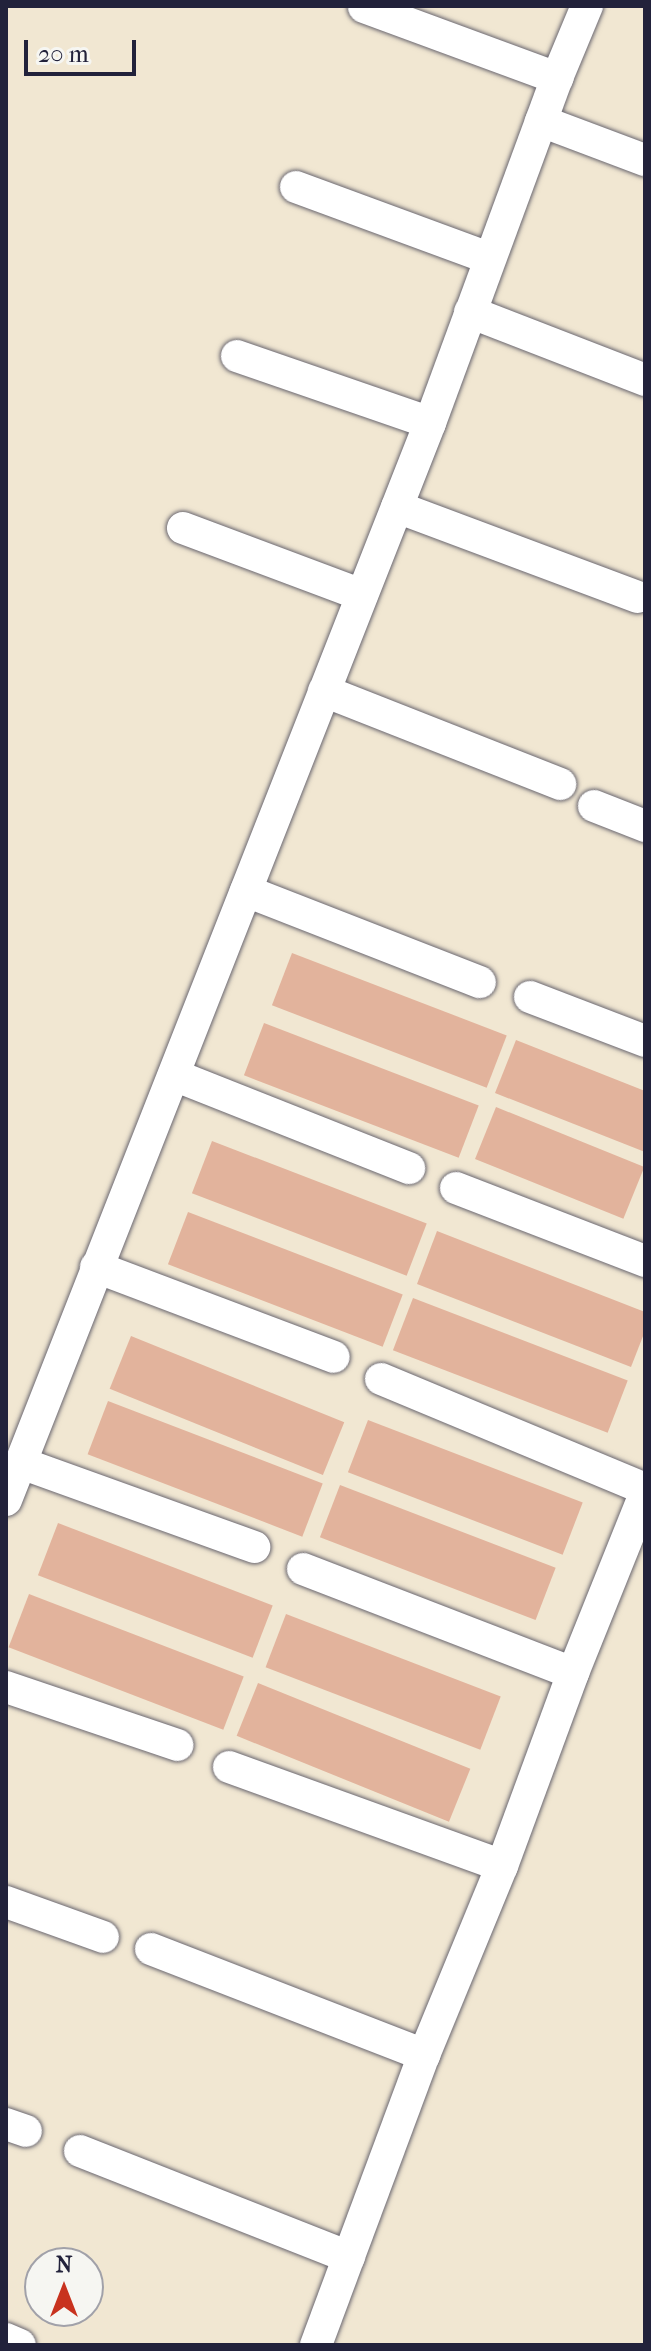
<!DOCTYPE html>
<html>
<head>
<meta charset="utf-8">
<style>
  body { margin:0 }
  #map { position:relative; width:651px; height:2351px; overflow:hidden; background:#f1e7d2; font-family:"IM FELL French Canon",serif }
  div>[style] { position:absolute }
  .building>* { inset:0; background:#e2b39c; transform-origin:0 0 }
  .roads { filter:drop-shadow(0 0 2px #6a6770) drop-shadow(0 0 2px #6a6770) }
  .street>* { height:32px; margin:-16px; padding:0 16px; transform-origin:16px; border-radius:16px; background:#fff }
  span { translate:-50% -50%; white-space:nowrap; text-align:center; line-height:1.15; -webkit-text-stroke:7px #f6f6f2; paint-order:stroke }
  .frame { position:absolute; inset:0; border:8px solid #22223b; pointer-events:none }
  .north { position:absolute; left:24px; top:2247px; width:80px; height:80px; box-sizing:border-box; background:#f6f6f2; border:2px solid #a1a1a9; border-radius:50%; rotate:0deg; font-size:22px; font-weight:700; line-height:32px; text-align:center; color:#22223b }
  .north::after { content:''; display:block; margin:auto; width:28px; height:36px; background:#c8321e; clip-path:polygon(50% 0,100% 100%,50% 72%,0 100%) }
  .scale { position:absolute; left:24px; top:40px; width:112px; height:36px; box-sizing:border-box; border:4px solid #22223b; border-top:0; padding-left:10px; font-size:24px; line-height:28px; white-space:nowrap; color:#22223b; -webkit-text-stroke:6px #f6f6f2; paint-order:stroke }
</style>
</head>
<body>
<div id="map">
  <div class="building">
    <i style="left:292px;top:953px;width:230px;height:56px;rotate:21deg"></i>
    <i style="left:264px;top:1023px;width:230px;height:56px;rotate:21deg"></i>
    <i style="clip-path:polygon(516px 1040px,645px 1091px,645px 1152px,495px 1093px)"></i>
    <i style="left:496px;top:1107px;width:160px;height:56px;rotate:22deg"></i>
    <i style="left:212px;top:1141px;width:230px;height:56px;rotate:21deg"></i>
    <i style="left:188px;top:1212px;width:230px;height:56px;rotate:21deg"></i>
    <i style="clip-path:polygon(437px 1231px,645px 1312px,645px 1331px,631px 1367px,417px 1284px)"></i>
    <i style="left:413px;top:1298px;width:230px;height:56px;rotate:21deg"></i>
    <i style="left:131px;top:1336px;width:230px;height:57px;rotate:22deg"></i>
    <i style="left:108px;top:1401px;width:230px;height:57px;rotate:21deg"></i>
    <i style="left:368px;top:1420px;width:230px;height:56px;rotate:21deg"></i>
    <i style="left:340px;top:1485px;width:231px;height:56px;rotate:21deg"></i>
    <i style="left:58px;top:1523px;width:230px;height:56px;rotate:21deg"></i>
    <i style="left:29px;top:1594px;width:230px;height:57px;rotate:21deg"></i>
    <i style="left:286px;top:1614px;width:230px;height:57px;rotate:21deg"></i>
    <i style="left:258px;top:1683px;width:229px;height:57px;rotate:22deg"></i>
  </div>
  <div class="roads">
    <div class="street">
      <i style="left:364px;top:7px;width:206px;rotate:20.2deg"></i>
      <i style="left:541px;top:121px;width:111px;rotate:20.6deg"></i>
      <i style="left:296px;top:187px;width:206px;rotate:20.2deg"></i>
      <i style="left:470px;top:312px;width:188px;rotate:21.2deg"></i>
      <i style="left:237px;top:356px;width:204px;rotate:19.1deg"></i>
      <i style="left:397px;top:507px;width:257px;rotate:20.5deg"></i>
      <i style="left:183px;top:528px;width:191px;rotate:20.5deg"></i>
      <i style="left:324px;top:691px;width:254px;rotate:21.5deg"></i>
      <i style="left:594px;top:806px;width:55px;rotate:21.4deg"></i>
      <i style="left:246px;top:891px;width:251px;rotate:21.3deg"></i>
      <i style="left:530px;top:997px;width:123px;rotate:20.9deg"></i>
      <i style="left:174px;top:1075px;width:253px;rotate:21.6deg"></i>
      <i style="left:456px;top:1188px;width:203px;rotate:21.1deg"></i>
      <i style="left:96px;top:1267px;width:254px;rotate:20.7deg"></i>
      <i style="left:381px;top:1379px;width:286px;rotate:22.6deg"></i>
      <i style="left:21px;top:1463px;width:248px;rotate:19.8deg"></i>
      <i style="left:6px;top:1500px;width:1157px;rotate:-68.51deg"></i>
      <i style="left:430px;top:423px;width:368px;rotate:-69.8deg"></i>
      <i style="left:557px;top:78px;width:78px;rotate:-67.4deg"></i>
      <i style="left:303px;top:1569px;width:289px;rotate:21.1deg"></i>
      <i style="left:6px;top:1687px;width:181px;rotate:18.7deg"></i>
      <i style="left:229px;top:1767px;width:290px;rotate:19.9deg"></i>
      <i style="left:6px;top:1902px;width:103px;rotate:19.8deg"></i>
      <i style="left:151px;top:1949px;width:293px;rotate:21.2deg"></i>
      <i style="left:6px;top:2124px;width:21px;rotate:19deg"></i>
      <i style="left:80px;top:2151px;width:289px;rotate:21.5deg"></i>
      <i style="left:6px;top:2339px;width:15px;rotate:23deg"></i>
      <i style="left:316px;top:2345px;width:309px;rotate:-69.6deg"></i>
      <i style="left:424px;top:2055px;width:204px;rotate:-67.6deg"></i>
      <i style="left:502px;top:1866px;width:206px;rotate:-69.8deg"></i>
      <i style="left:573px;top:1673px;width:193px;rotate:-68.1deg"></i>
    </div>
  </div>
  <div class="frame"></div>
  <div class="north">N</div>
  <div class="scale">20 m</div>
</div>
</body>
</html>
